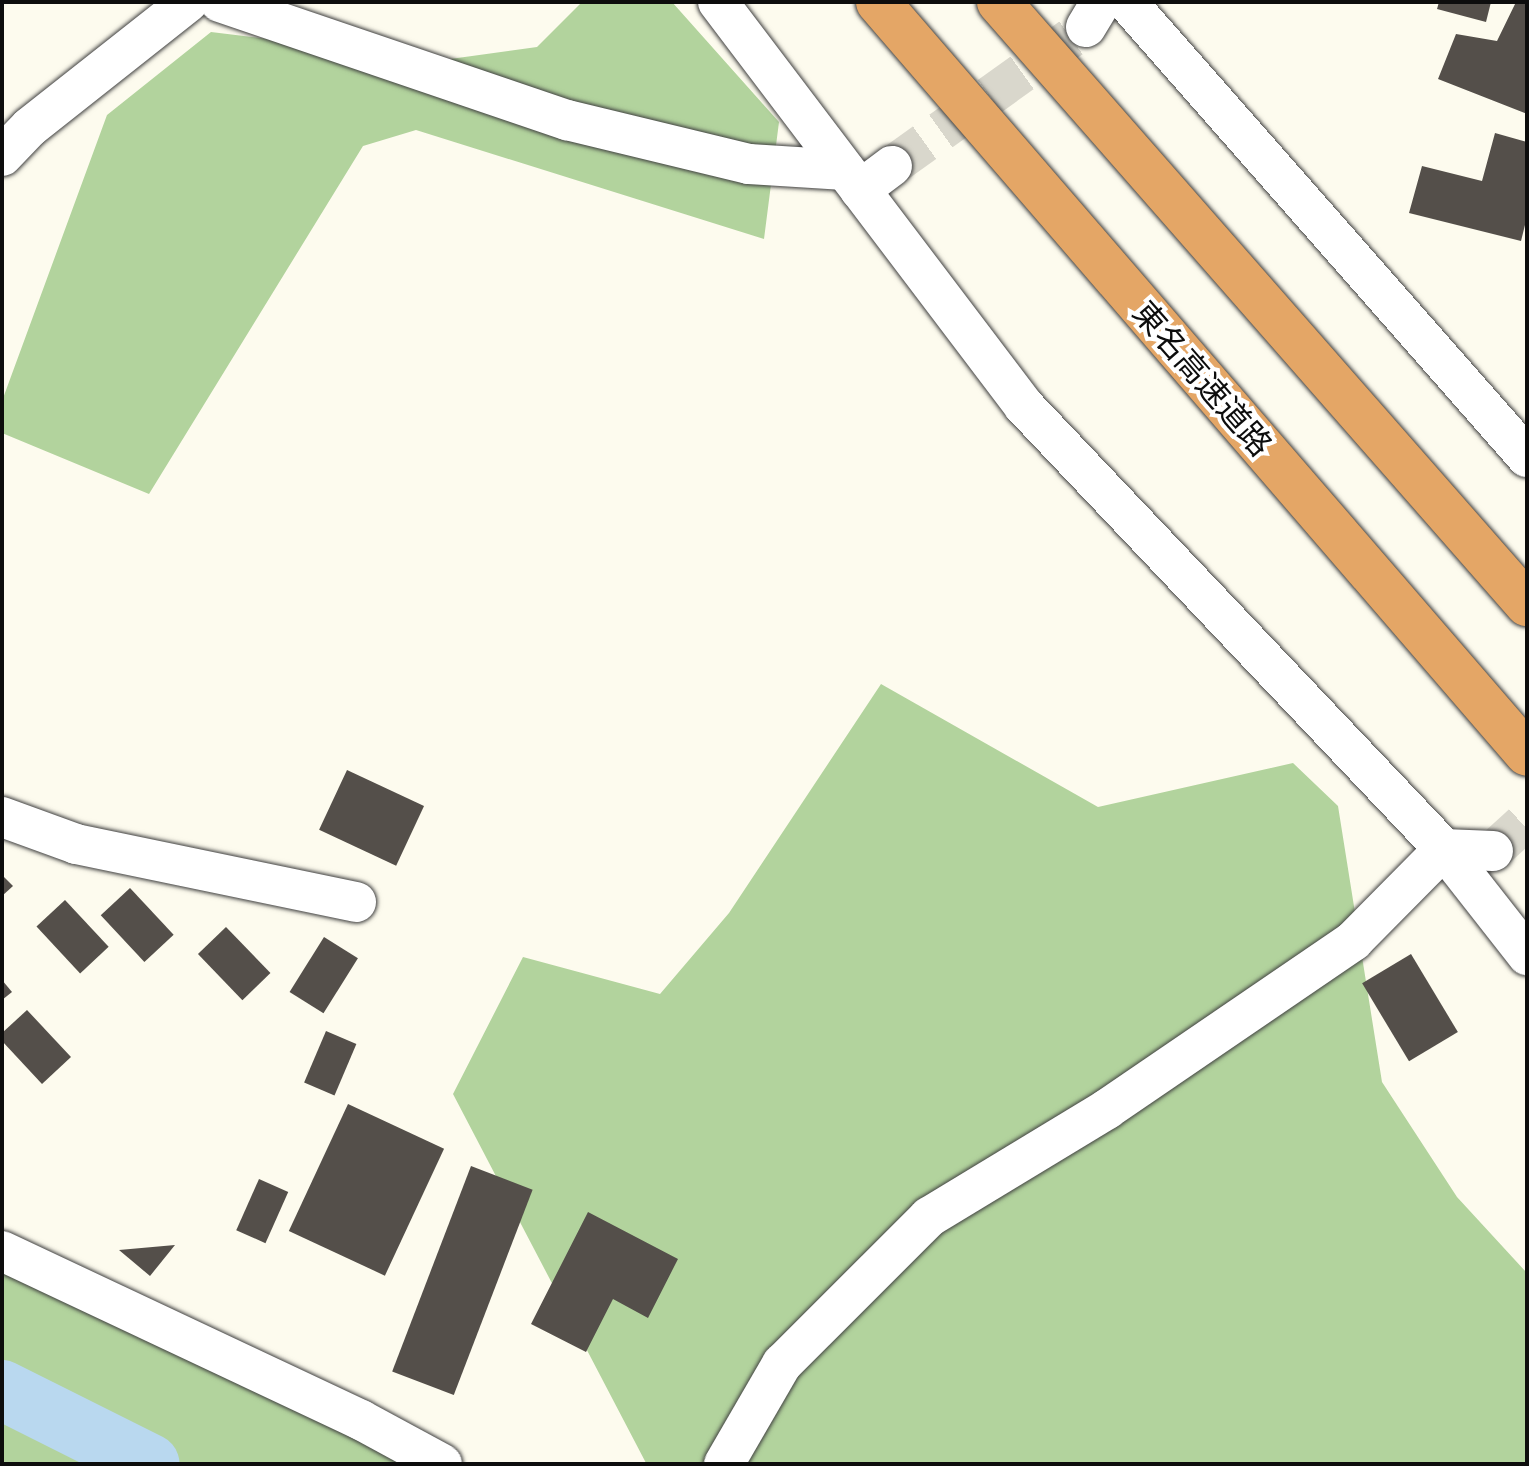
<!DOCTYPE html>
<html>
<head>
<meta charset="utf-8">
<style>
  body { margin:0 }
  #map { position:relative; width:1529px; height:1466px; overflow:hidden; background:#fdfbee; font-family:"Zilla Slab","Noto Sans JP",serif }
  div>[style] { position:absolute }
  .forest>* { inset:0; background:#b2d39d }
  .river>* { height:60px; margin:-30px; padding:0 30px; transform-origin:30px; border-radius:30px; background:#b9d8ef }
  .building>* { inset:0; background:#544f4a; transform-origin:0 0 }
  .minor-tunnel>* { height:40px; margin-top:-20px; transform-origin:0; background:repeating-linear-gradient(90deg,#d9d7cc 0 40px,transparent 0 60px) }
  .roads { filter:drop-shadow(0 0 2px #404040) drop-shadow(0 0 2px #404040) }
  .minor>* { height:40px; margin:-20px; padding:0 20px; transform-origin:20px; border-radius:20px; background:#fff }
  .motorway>* { height:44px; margin:-22px; padding:0 22px; transform-origin:22px; border-radius:22px; background:#e4a666 }
  span { translate:-50% -50%; white-space:nowrap; text-align:center; line-height:1.15; -webkit-text-stroke:8px #fff; paint-order:stroke }
  .street-label { font-size:32px; color:#0d0d0d }
  .frame { position:absolute; inset:0; border:4px solid #0d0d0d; pointer-events:none }
</style>
</head>
<body>
<div id="map">
  <div class="forest">
    <i style="clip-path:polygon(582px 2px,672px 2px,779px 122px,764px 239px,416px 130px,363px 146px,149px 494px,2px 433px,2px 401px,107px 115px,211px 32px,443px 60px,537px 47px)"></i>
    <i style="clip-path:polygon(881px 684px,1098px 807px,1293px 763px,1338px 806px,1382px 1082px,1457px 1197px,1527px 1273px,1527px 1464px,646px 1463px,453px 1094px,523px 957px,660px 994px,729px 913px)"></i>
    <i style="clip-path:polygon(2px 1251px,449px 1464px,2px 1464px)"></i>
  </div>
  <div class="river">
    <i style="left:2px;top:1390px;width:165px;rotate:26.6deg"></i>
  </div>
  <div class="building">
    <i style="clip-path:polygon(1439px 2px,1491px 2px,1486px 22px,1437px 9px)"></i>
    <i style="clip-path:polygon(1516px 2px,1527px 2px,1527px 114px,1438px 79px,1456px 34px,1497px 41px)"></i>
    <i style="clip-path:polygon(1495px 133px,1527px 142px,1527px 217px,1521px 241px,1409px 213px,1422px 166px,1482px 181px)"></i>
    <i style="left:347px;top:770px;width:85px;height:66px;rotate:25deg"></i>
    <i style="clip-path:polygon(2px 875px,13px 886px,2px 896px)"></i>
    <i style="left:130px;top:888px;width:64px;height:40px;rotate:47deg"></i>
    <i style="left:65px;top:900px;width:64px;height:39px;rotate:47deg"></i>
    <i style="left:226px;top:927px;width:64px;height:39px;rotate:46deg"></i>
    <i style="left:324px;top:937px;width:40px;height:65px;rotate:32deg"></i>
    <i style="left:1411px;top:954px;width:91px;height:57px;rotate:59deg"></i>
    <i style="clip-path:polygon(2px 980px,12px 992px,2px 1000px)"></i>
    <i style="clip-path:polygon(27px 1010px,71px 1057px,42px 1084px,2px 1041px,2px 1033px)"></i>
    <i style="left:326px;top:1031px;width:33px;height:56px;rotate:23deg"></i>
    <i style="left:348px;top:1104px;width:106px;height:140px;rotate:25deg"></i>
    <i style="left:471px;top:1166px;width:66px;height:220px;rotate:21deg"></i>
    <i style="left:259px;top:1179px;width:32px;height:56px;rotate:24deg"></i>
    <i style="clip-path:polygon(588px 1212px,678px 1259px,648px 1318px,613px 1299px,586px 1352px,531px 1324px)"></i>
    <i style="clip-path:polygon(175px 1245px,150px 1276px,119px 1250px)"></i>
  </div>
  <div class="minor-tunnel">
    <i style="left:892px;top:166px;width:239px;rotate:-35.6deg"></i>
    <i style="left:1493px;top:851px;width:46px;rotate:-42.4deg"></i>
  </div>
  <div class="roads">
    <div class="minor">
      <i style="left:220px;top:2px;width:367px;rotate:18.8deg"></i>
      <i style="left:567px;top:120px;width:187px;rotate:13.6deg"></i>
      <i style="left:749px;top:164px;width:96px;rotate:3.6deg"></i>
      <i style="left:718px;top:2px;width:507px;rotate:52.86deg"></i>
      <i style="left:1024px;top:406px;width:610px;rotate:46.53deg"></i>
      <i style="left:1444px;top:849px;width:135px;rotate:51.9deg"></i>
      <i style="left:1127px;top:2px;width:606px;rotate:48.68deg"></i>
      <i style="left:1086px;top:27px;width:29px;rotate:-59deg"></i>
      <i style="left:2px;top:156px;width:40px;rotate:-46deg"></i>
      <i style="left:30px;top:127px;width:201px;rotate:-38.3deg"></i>
      <i style="left:860px;top:190px;width:40px;rotate:-37deg"></i>
      <i style="left:2px;top:817px;width:79px;rotate:20deg"></i>
      <i style="left:76px;top:844px;width:286px;rotate:11.7deg"></i>
      <i style="left:2px;top:1251px;width:397px;rotate:25.2deg"></i>
      <i style="left:361px;top:1420px;width:92px;rotate:28.5deg"></i>
      <i style="left:724px;top:1464px;width:116px;rotate:-59.9deg"></i>
      <i style="left:782px;top:1364px;width:208px;rotate:-45deg"></i>
      <i style="left:929px;top:1217px;width:208px;rotate:-31.2deg"></i>
      <i style="left:1107px;top:1109px;width:298px;rotate:-34.3deg"></i>
      <i style="left:1353px;top:941px;width:129px;rotate:-45.3deg"></i>
      <i style="left:1444px;top:849px;width:49px;rotate:2.3deg"></i>
    </div>
    <div class="motorway">
      <i style="left:878px;top:2px;width:993px;rotate:49.2deg"></i>
      <i style="left:999px;top:2px;width:801px;rotate:48.75deg"></i>
    </div>
  </div>
  <div class="street-label">
    <span style="left:1202px;top:379px;rotate:49deg">東名高速道路</span>
  </div>
  <div class="frame"></div>
</div>
</body>
</html>
